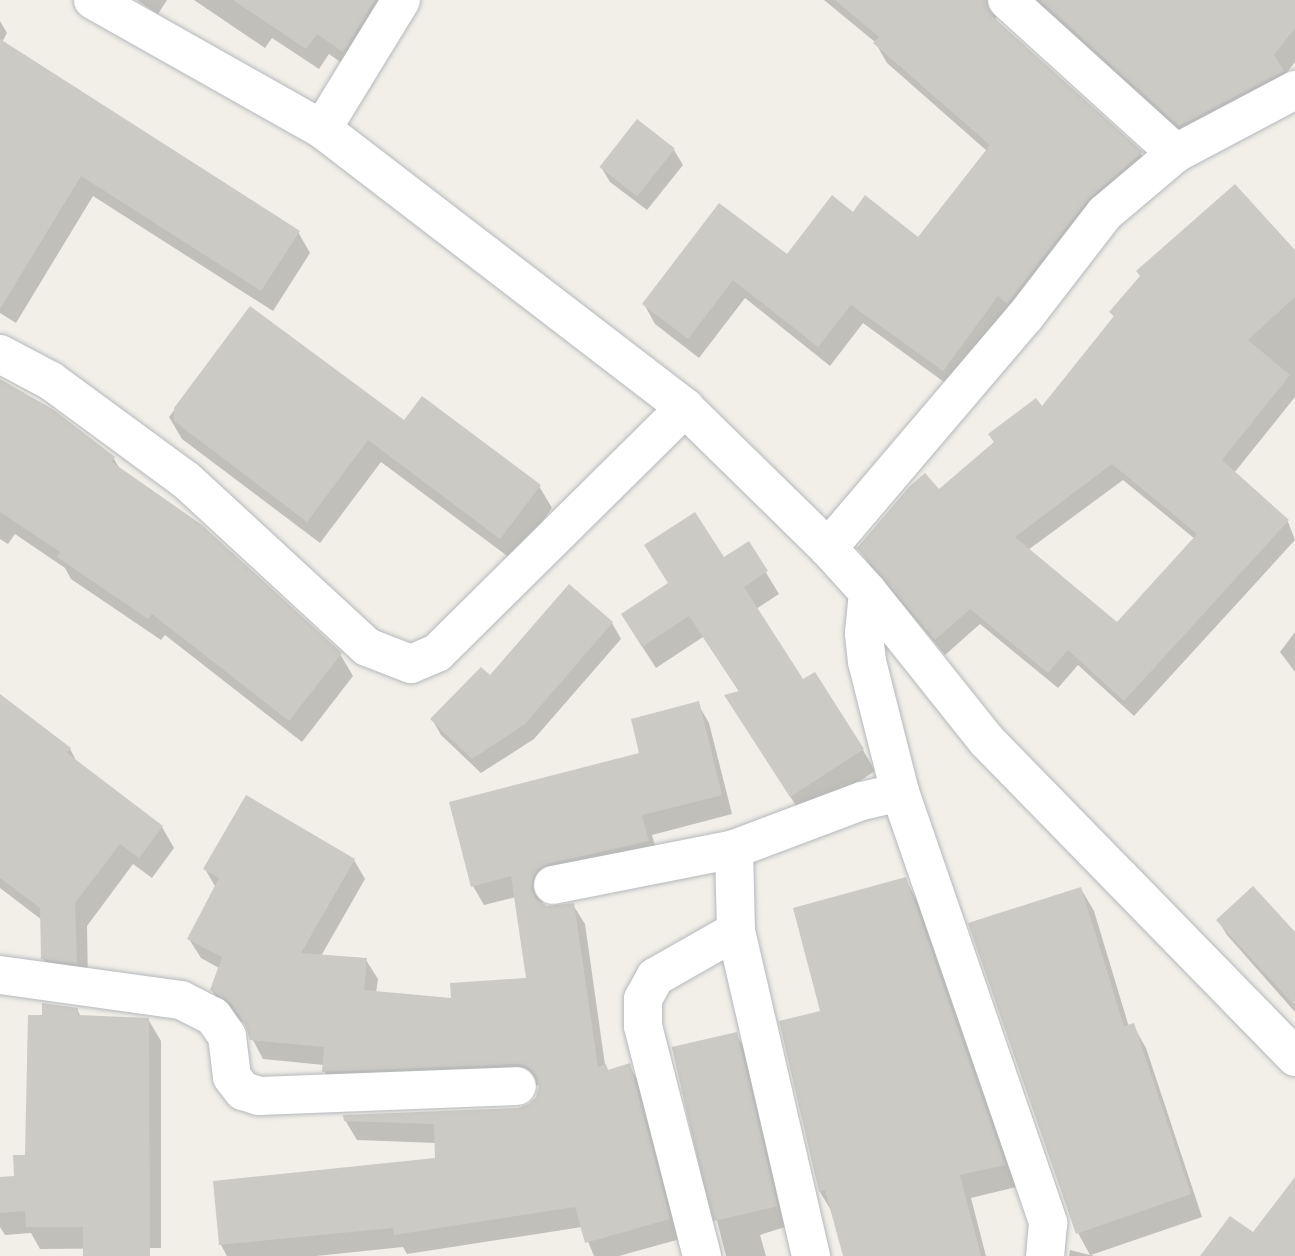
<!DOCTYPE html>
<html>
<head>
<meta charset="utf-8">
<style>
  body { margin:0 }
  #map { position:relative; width:1295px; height:1256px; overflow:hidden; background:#f1efe8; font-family:"Nunito Sans",sans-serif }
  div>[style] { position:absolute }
  .shadow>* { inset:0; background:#0003 }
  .building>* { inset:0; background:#cccac5; transform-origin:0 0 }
  .roads { filter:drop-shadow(0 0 2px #b5b8bc) drop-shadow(0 0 2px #b5b8bc) }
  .minor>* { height:38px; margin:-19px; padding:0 19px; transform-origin:19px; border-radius:19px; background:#fff }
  span { translate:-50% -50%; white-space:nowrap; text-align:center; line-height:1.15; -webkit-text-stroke:6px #fff; paint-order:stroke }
</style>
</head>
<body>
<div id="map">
  <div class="shadow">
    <i style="clip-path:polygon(137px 0,167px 0,158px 14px)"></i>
    <i style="clip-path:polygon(194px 0,415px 0,356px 73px,329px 54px,319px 69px,272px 38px,265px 48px)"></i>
    <i style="clip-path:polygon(824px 0,1010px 0,996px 15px,996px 22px,1141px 154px,1153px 173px,955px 390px,863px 323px,830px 366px,745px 298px,699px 358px,655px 324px,644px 304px,787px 256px,853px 214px,918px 240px,987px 151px,887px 63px,875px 42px)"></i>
    <i style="clip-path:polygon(1028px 0,1295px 0,1295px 62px,1284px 76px,1192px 145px)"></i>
    <i style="clip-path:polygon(0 21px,7px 33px,1px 44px,0 94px)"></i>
    <i style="clip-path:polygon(61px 80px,298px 232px,310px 253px,273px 311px,93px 196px,16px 323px,0 313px,0 178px)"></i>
    <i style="clip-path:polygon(674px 150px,683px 165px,647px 210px,610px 182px,601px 167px)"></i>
    <i style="clip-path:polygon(evenodd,1295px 252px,1295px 397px,1234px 473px,1288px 522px,1295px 540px,1134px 716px,1078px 665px,1058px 688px,980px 624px,945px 655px,869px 564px,859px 548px,939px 492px,1042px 409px,1115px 318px,1111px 313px,1295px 252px,1123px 480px,1195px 539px,1117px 624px,1028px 550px,1123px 480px)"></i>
    <i style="clip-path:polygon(251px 308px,404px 423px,539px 486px,552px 508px,514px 561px,381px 462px,320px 543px,182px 439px,169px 417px)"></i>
    <i style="clip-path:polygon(0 381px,114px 459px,121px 471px,340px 654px,353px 676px,302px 742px,165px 635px,161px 640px,71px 579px,65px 568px,15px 534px,8px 544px,0 539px)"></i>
    <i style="clip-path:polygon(748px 543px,779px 594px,756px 609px,802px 682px,863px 750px,875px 771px,804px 818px,739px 717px,740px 693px,703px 637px,656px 668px,636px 637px,723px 559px)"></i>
    <i style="clip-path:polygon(569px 587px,612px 623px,621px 639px,534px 739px,481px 773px,441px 735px,432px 719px,490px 678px)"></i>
    <i style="clip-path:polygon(1295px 632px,1295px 672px,1280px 652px)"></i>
    <i style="clip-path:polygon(0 696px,70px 749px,78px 764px,162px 827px,174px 848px,152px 878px,133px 864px,87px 926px,88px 984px,55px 980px,43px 958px,42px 920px,0 888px)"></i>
    <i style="clip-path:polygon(698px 704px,709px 723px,732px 814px,652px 835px,659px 860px,543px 898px,542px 905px,546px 908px,573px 905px,585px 924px,605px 1065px,608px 1072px,629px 1065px,640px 1085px,680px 1239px,619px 1256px,594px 1256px,582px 1227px,407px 1254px,403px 1247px,316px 1256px,227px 1256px,221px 1245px,215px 1182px,437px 1160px,437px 1143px,357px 1140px,345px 1120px,518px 1110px,530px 1106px,538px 1098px,541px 1086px,528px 1083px,335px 1091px,324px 1071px,324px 1065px,263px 1059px,244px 1023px,223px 1010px,212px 990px,219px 968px,201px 958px,189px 939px,216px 888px,205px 869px,354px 860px,365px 879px,321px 956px,366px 960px,378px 979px,376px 993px,452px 1000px,528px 979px,516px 897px,484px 905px,473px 886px,641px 754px)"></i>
    <i style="clip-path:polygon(905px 879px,918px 902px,1016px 1187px,971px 1198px,986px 1256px,844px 1256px,832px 1212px,820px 1192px)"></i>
    <i style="clip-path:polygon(1081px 889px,1094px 911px,1129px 1027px,1133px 1025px,1146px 1048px,1202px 1217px,1091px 1255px,1095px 1256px,1069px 1256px,1070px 1250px,1090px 1255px,1078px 1233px)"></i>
    <i style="clip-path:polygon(1218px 920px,1295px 935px,1295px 1012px,1227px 935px)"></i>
    <i style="clip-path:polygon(77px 1009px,81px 1017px,148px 1019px,161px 1041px,161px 1248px,40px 1249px,31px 1233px,5px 1235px,0 1227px,0 1179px,15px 1178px,27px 1157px,44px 1017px)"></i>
    <i style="clip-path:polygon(736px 1034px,748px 1054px,788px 1226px,760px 1235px,766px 1256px,726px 1256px,674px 1051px)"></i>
  </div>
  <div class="building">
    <i style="clip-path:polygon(233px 0,375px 0,343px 52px,317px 34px,306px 49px)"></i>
    <i style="clip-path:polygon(835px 0,986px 0,992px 16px,1143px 152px,1088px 199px,1007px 304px,998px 296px,943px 371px,851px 305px,818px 347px,733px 280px,688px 339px,642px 304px,719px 203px,787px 254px,832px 195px,853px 212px,865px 195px,918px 237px,990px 145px,873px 43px,879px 37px)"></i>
    <i style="clip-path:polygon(1040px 0,1295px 0,1295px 28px,1274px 55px,1284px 71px,1179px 126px)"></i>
    <i style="clip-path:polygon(0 39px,300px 231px,261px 291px,81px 176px,0 309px)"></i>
    <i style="left:637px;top:119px;width:48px;height:61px;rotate:38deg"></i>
    <i style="clip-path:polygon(evenodd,1235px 184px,1295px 250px,1295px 297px,1248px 340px,1290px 375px,1222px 460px,1289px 520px,1124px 701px,1068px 650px,1048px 673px,970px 609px,935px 640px,857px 548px,909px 487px,925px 473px,939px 489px,994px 442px,988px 434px,1036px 398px,1042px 406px,1114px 316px,1109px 312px,1140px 276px,1136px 271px,1235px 184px,1112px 464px,1197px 534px,1117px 622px,1015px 537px,1112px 464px)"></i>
    <i style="clip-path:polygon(250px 306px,404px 420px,422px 396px,541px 485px,500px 539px,368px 440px,307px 522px,174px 421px,174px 408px)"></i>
    <i style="clip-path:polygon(0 379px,54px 410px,115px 457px,112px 462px,202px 525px,342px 653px,289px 721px,152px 614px,148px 619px,57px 557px,60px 552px,0 512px)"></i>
    <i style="clip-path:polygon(695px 512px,724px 557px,749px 541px,768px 571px,744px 587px,803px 679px,815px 672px,864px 749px,790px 797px,724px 695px,739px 691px,689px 616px,642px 647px,621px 614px,668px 583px,644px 545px)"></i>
    <i style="clip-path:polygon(569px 584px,613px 622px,525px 724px,472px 759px,430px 719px,481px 667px,490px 675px)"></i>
    <i style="clip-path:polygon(0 694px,71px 748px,67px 753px,163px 826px,139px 858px,120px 844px,75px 903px,77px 964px,41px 959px,40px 908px,0 878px)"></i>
    <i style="clip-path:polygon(699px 701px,722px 795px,642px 815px,649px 841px,548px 864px,538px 869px,533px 877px,531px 889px,536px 899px,547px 906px,574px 903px,598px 1067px,606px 1064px,608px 1070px,630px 1063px,670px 1219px,585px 1243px,575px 1207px,394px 1235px,393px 1228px,219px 1245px,213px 1181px,435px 1158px,434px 1124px,344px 1121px,343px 1115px,518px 1108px,529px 1104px,536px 1097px,539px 1086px,535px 1074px,527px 1066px,516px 1064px,322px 1072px,324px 1047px,250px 1040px,245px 1024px,231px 1003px,210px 990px,222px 957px,187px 939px,219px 878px,203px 869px,246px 795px,355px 859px,301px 953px,367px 958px,364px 990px,451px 998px,450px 983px,526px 978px,511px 876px,471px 887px,449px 802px,639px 753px,631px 719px)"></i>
    <i style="clip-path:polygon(906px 877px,1005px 1165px,960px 1175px,981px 1256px,843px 1256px,825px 1190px,819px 1192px,779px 1021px,820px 1011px,793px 908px)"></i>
    <i style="clip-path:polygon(1253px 886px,1295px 932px,1295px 1006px,1216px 920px)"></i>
    <i style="clip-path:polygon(1081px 887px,1124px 1026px,1134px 1023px,1191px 1194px,1076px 1234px,968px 923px)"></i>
    <i style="clip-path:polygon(42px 1003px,78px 1008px,78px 1015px,149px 1018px,150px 1256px,83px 1256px,83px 1227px,26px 1227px,25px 1211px,0 1213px,0 1177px,14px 1176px,13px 1155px,25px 1155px,28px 1015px,42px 1015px)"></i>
    <i style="left:737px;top:1032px;width:179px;height:67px;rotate:77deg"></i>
    <i style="clip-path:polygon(1295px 1177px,1295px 1256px,1200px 1256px,1230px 1216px,1253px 1232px)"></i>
  </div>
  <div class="roads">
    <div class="minor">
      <i style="left:93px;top:0;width:263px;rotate:29.4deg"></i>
      <i style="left:322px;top:129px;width:458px;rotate:37.5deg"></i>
      <i style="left:685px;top:408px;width:200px;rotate:44.4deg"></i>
      <i style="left:828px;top:548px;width:59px;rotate:47.7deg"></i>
      <i style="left:868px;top:592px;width:189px;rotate:51.4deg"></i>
      <i style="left:986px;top:740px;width:443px;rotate:45.7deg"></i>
      <i style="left:1007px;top:0;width:228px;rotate:42.2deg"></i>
      <i style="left:322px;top:129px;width:151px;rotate:-58.5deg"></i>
      <i style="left:0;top:354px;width:58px;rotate:27.9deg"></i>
      <i style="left:51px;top:381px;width:167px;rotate:36.3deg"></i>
      <i style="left:186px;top:480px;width:246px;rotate:42.7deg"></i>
      <i style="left:367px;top:647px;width:47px;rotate:21.1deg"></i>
      <i style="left:411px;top:664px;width:28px;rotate:-23deg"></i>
      <i style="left:437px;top:653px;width:349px;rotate:-44.7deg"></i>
      <i style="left:828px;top:548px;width:302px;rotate:-49.6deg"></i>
      <i style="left:1024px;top:318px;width:133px;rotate:-52.4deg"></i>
      <i style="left:1105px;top:213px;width:93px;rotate:-40.2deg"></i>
      <i style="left:1176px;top:153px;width:135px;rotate:-27.9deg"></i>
      <i style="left:900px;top:792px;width:456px;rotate:71deg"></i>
      <i style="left:1048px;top:1223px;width:33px;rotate:95deg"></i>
      <i style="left:734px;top:849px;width:82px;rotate:88.6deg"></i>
      <i style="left:736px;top:931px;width:334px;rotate:77deg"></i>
      <i style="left:553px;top:885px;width:185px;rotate:-11.2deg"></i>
      <i style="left:734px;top:849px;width:137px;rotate:-20.6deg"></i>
      <i style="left:862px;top:801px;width:39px;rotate:-13deg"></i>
      <i style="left:900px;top:792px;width:134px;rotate:-104.2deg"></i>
      <i style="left:867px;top:662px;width:29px;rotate:-96deg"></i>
      <i style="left:864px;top:633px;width:41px;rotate:-84.4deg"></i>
      <i style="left:0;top:975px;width:183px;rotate:7.9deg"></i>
      <i style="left:181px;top:1000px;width:36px;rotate:27deg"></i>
      <i style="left:213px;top:1016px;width:24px;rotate:55deg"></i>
      <i style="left:227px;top:1036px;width:41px;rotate:83deg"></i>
      <i style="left:232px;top:1077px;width:18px;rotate:52deg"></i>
      <i style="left:243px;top:1091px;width:17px;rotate:17deg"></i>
      <i style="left:259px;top:1096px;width:258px;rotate:-2.2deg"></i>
      <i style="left:702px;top:1256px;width:237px;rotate:-104.4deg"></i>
      <i style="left:643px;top:1026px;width:27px;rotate:-90deg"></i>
      <i style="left:643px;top:999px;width:25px;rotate:-61deg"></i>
      <i style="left:655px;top:977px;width:93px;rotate:-29.6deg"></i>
    </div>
  </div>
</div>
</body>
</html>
